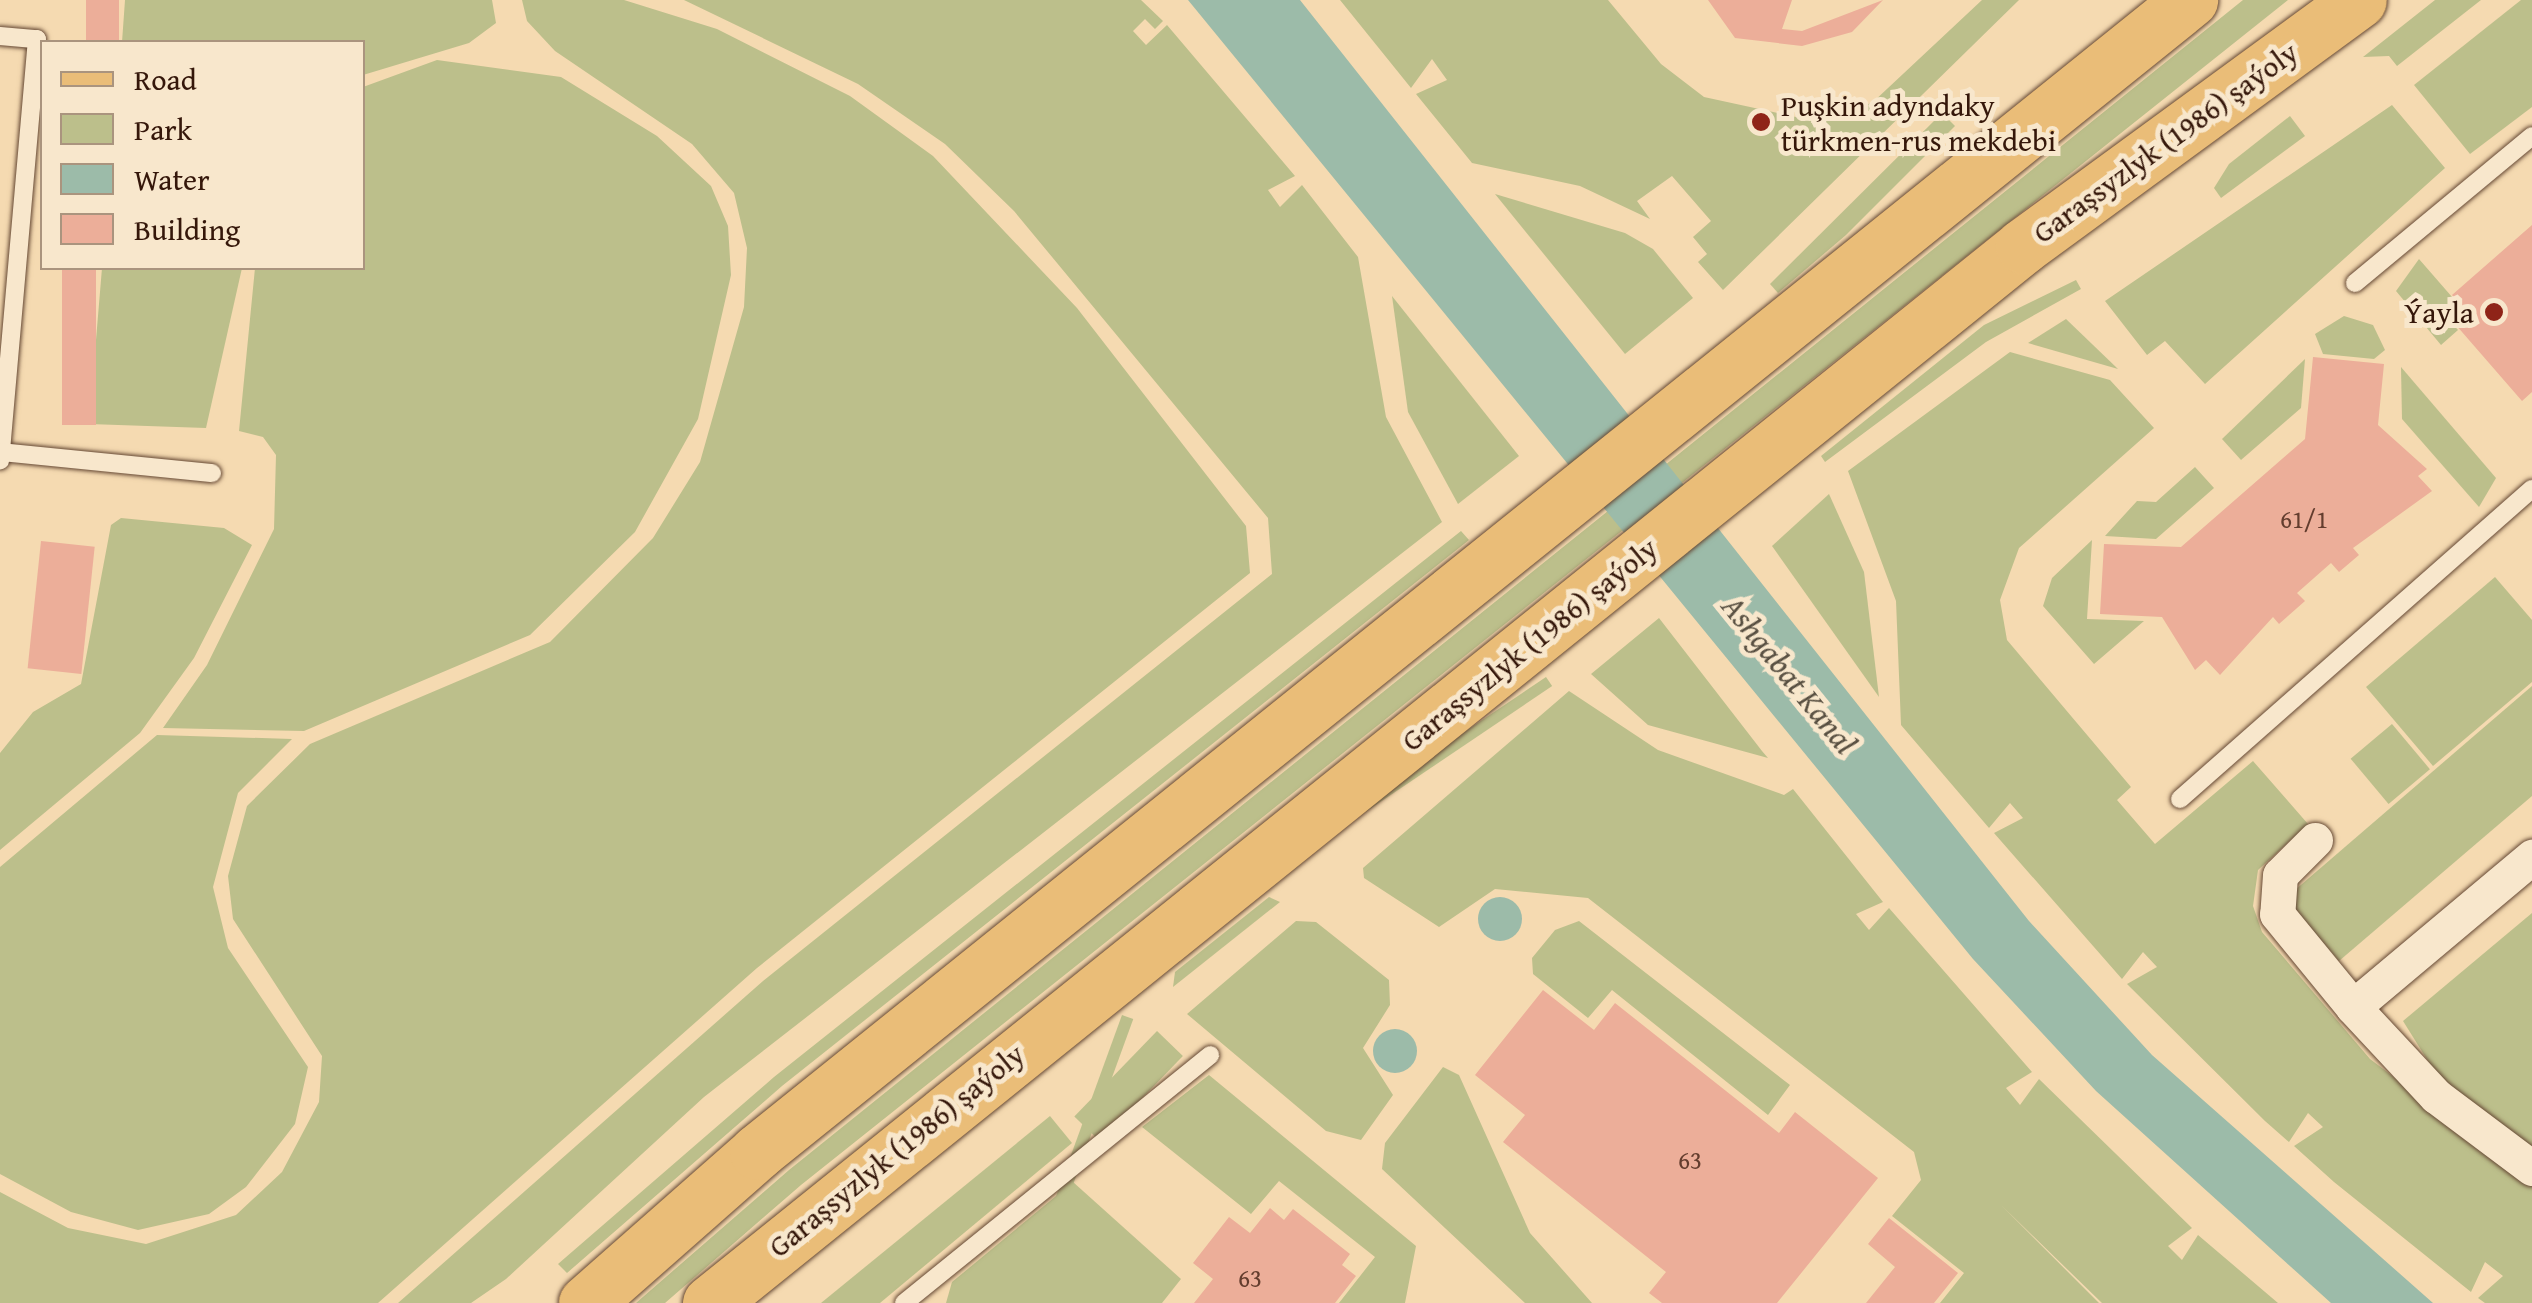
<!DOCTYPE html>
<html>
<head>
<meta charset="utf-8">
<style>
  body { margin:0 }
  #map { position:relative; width:2532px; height:1303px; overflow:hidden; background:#f5dab1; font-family:"Gentium Book Plus",serif }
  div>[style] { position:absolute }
  .green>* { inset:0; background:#bcbf8b; transform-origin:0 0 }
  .water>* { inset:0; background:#9cbba9 }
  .round { border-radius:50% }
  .building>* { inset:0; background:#ecae99; transform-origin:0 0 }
  .roads { filter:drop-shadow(0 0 2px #654834) drop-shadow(0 0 2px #654834) }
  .service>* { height:18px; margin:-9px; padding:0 9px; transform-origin:9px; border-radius:9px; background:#f8e7cc }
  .minor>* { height:35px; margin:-17.5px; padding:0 17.5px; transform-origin:17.5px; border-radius:17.5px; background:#f8e7cc }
  .primary>* { height:55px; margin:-27.5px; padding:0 27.5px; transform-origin:27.5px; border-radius:27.5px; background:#eabd78 }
  .dots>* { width:28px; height:28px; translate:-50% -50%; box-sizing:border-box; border:5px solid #f8e7cc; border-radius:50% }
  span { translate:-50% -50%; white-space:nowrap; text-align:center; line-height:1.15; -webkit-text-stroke:10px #f8e7cc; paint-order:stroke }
  .number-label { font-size:25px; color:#633d2e }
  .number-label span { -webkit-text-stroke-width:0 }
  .poi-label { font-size:30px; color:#35170a }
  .left { translate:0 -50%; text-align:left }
  .right { translate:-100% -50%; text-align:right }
  .street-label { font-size:30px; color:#35170a }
  .water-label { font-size:32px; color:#595042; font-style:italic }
  .legend { position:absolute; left:40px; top:40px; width:325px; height:230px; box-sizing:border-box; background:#f8e7cc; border:2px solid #aa947e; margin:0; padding:12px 18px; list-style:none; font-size:30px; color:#35170a }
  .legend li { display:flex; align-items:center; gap:20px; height:50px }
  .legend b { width:50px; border:2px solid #aa947e }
</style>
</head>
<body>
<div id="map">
  <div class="green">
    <i style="clip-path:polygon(125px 0,492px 0,496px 23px,469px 43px,363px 75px,362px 42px,122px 42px)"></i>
    <i style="clip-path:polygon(522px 0,624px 0,717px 29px,850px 96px,933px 156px,1077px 308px,1246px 526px,1250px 573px,757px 968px,378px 1303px,0 1303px,0 1192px,68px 1228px,146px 1244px,236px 1215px,282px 1172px,319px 1102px,322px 1056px,233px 919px,228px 876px,247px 806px,310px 744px,550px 642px,653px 538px,700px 462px,744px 307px,747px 248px,734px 193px,692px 144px,555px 51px,527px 21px)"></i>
    <i style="clip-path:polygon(684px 0,1141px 0,1163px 21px,1155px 29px,1145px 19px,1133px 31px,1146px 45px,1167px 25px,1295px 176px,1268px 190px,1280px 207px,1302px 185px,1358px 257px,1386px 417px,1442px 522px,704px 1097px,506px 1279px,471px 1303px,398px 1303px,763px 981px,1272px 574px,1268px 518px,1014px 211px,945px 144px,858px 84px)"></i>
    <i style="clip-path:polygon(1340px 0,1608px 0,1661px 64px,1704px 97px,1805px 119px,1872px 103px,1982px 0,2019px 0,1723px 290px,1698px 262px,1707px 254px,1693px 237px,1711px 221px,1672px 176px,1637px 201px,1650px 219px,1580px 186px,1472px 163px,1416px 94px,1447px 80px,1432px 59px,1411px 88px)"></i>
    <i style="clip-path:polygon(2243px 0,2288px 0,801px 1185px,665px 1303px,636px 1303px,789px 1170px)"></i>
    <i style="clip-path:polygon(2435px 0,2481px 0,2397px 66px,2389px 56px,2363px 57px)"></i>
    <i style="clip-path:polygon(2521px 0,2532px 0,2532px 107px,2470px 154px,2414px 85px)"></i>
    <i style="clip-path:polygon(437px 60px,561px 77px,657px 136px,711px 186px,728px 226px,731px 275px,698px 419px,635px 532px,530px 635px,304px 731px,163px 728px,207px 665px,274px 529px,276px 455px,263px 437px,239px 431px,255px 268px,362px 268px,363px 87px)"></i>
    <i style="clip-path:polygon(2392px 105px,2445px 168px,2205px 384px,2165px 341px,2147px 355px,2105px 301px)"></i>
    <i style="clip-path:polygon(1942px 113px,1955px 126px,1846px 235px,1778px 293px,1770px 284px)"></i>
    <i style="clip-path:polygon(2290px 116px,2305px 136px,2221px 198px,2214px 188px,2229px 164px)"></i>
    <i style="clip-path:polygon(1495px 194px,1625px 233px,1653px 249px,1693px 298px,1625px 354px)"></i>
    <i style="clip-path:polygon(2419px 259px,2459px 305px,2446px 317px,2458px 330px,2441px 345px,2396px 291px)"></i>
    <i style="clip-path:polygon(102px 268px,242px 268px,206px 428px,89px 424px)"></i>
    <i style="clip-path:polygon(2076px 280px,2081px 289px,1986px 342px,1825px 462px,1821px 456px,1984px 325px)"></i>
    <i style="clip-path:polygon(1392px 296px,1519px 456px,1458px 504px,1408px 412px)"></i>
    <i style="clip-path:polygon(2344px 316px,2373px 325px,2385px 350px,2374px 359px,2323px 354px,2315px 334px)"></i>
    <i style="clip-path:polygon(2066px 319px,2118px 369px,2028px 343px)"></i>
    <i style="clip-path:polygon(2010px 352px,2110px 380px,2154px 428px,2019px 548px,2000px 600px,2007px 640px,2131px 787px,2117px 800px,2155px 844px,2253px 761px,2308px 824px,2258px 870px,2253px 906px,2262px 932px,2370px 1059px,2532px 1182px,2532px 1303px,2485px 1303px,2478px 1298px,2503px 1276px,2485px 1262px,2471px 1292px,2334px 1182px,2294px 1146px,2323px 1127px,2308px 1113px,2289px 1142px,2265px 1121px,2127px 984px,2157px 967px,2143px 952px,2122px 979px,1994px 833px,2023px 818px,2010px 803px,1989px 828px,1901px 725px,1896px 601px,1848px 471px)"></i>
    <i style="clip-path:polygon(2305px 359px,2301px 408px,2241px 460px,2222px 439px)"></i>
    <i style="clip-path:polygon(2401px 367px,2496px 478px,2479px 507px,2402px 419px)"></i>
    <i style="clip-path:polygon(2195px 467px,2214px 488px,2156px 539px,2105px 536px,2137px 501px,2156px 502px)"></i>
    <i style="clip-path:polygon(1829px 494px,1864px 572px,1879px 697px,1772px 546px)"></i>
    <i style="clip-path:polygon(121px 518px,224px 528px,252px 545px,194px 658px,140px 733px,0 850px,0 753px,33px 712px,81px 684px,111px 525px)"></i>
    <i style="clip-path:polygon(1461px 531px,1469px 540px,782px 1086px,567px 1273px,558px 1264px,774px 1077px)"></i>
    <i style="clip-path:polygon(2092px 540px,2087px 619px,2144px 621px,2094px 664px,2043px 606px,2052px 578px)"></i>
    <i style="clip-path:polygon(2495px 577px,2532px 620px,2532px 682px,2433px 766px,2366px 687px)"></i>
    <i style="clip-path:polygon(1659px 618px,1762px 751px,1768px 758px,1648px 725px,1591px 674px)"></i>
    <i style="left:1546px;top:677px;width:11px;height:256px;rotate:56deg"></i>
    <i style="clip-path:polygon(2532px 686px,2532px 796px,2339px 961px,2295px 910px,2295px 890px)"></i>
    <i style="clip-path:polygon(1569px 691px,1658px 750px,1784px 795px,1793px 789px,1883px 902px,1856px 914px,1869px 930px,1889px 908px,2032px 1072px,2006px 1088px,2020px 1105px,2039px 1079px,2192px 1228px,2168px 1246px,2182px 1260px,2198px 1235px,2278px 1303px,2102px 1303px,2001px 1205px,2099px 1303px,1940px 1303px,1964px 1273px,1892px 1216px,1921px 1180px,1914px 1152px,1588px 898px,1495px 889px,1439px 927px,1364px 878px,1363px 868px)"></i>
    <i style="left:2392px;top:724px;width:59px;height:54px;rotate:50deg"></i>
    <i style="clip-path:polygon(157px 735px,292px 739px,238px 793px,213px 887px,228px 948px,308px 1067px,295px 1124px,246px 1187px,209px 1214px,138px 1230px,71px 1212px,0 1174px,0 867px)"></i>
    <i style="clip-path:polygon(1269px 897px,1280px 902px,1173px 987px,1175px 972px)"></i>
    <i style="clip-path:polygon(2532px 913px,2532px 1151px,2443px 1085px,2403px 1021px)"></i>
    <i style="clip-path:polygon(1296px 921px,1316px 922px,1389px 980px,1390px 1005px,1363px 1048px,1393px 1095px,1361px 1140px,1326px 1131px,1187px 1014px)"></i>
    <i style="clip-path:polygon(1579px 921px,1790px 1085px,1768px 1115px,1612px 990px,1588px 1018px,1533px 974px,1532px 958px,1555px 930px)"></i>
    <i style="left:1122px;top:1015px;width:12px;height:457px;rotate:20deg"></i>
    <i style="left:1157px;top:1031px;width:36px;height:119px;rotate:44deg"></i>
    <i style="clip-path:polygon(1443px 1067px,1459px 1075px,1530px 1233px,1592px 1303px,1525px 1303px,1382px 1169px,1385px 1143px)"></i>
    <i style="clip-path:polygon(1209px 1075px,1416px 1246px,1405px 1303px,1339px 1303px,1375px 1257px,1279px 1181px,1251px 1214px,1142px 1127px)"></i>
    <i style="clip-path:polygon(1050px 1116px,1072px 1143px,880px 1303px,821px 1303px)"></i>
    <i style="clip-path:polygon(1073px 1182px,1181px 1279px,1162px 1303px,946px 1303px,952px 1282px)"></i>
  </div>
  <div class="water">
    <i style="clip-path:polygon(1188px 0,1300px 0,2029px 921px,2152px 1055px,2433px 1303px,2331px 1303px,2096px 1091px,1973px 959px)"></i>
    <i class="round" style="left:1478px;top:897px;width:44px;height:44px"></i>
    <i class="round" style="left:1373px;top:1029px;width:44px;height:44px"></i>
  </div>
  <div class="building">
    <i style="left:86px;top:0;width:33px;height:42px"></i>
    <i style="clip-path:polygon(1708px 0,1792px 0,1782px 29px,1802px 31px,1883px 0,1852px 32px,1802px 46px,1735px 38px)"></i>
    <i style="clip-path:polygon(2532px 225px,2532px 392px,2522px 401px,2449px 317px,2462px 306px,2452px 295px)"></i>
    <i style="left:62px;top:268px;width:34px;height:157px"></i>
    <i style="clip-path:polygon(2313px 357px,2384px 364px,2378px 425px,2427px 469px,2418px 476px,2432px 491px,2353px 548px,2359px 555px,2339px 572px,2331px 563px,2297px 593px,2305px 601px,2279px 624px,2273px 617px,2220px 675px,2206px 660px,2195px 670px,2162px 617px,2100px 614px,2104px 544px,2181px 547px,2305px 439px)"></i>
    <i style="left:41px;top:541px;width:54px;height:128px;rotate:6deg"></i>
    <i style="clip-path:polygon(1543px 990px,1594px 1030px,1615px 1003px,1779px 1133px,1795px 1112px,1878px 1178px,1777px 1303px,1662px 1303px,1649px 1293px,1666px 1272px,1503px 1142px,1525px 1115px,1475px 1075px)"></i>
    <i style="clip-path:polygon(1270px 1208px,1284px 1220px,1293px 1209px,1350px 1254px,1342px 1265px,1356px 1276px,1335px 1303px,1194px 1303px,1213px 1279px,1193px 1263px,1229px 1217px,1250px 1233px)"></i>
    <i style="clip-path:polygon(1889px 1218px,1958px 1273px,1934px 1303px,1866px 1303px,1895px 1267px,1868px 1244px)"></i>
  </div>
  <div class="roads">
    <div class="service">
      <i style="left:0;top:36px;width:37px;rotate:5deg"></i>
      <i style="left:37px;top:39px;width:423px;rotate:95deg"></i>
      <i style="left:2355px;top:283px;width:230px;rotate:-39.7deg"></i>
      <i style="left:1px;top:452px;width:212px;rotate:5.7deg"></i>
      <i style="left:2180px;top:799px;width:469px;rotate:-41.4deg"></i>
      <i style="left:904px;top:1303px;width:394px;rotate:-39deg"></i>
    </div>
    <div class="minor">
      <i style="left:2315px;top:840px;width:49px;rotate:135deg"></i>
      <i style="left:2280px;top:875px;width:39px;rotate:94deg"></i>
      <i style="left:2277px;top:914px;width:120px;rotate:50.7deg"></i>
      <i style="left:2353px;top:1007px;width:234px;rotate:-40deg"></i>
      <i style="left:2353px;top:1007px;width:122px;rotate:47deg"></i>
      <i style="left:2436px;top:1096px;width:120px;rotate:36.9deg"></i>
    </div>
    <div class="primary">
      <i style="left:586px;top:1303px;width:228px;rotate:-41.4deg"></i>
      <i style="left:757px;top:1152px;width:1839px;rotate:-38.8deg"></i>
      <i style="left:710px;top:1303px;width:1686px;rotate:-38.83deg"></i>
      <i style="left:2023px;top:246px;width:416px;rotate:-36.2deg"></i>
    </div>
  </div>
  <div class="dots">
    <i style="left:1761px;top:122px;background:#8f2418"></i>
    <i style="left:2494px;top:312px;background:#8f2418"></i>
  </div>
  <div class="number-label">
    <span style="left:2304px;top:519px">61/1</span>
    <span style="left:1690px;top:1160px">63</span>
    <span style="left:1250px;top:1278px">63</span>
  </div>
  <div class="poi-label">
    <span class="left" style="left:1781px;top:122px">Puşkin adyndaky<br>türkmen-rus mekdebi</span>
    <span class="right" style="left:2474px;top:312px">Ýayla</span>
  </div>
  <div class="street-label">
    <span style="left:2165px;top:142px;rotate:-36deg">Garaşsyzlyk (1986) şaýoly</span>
    <span style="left:1529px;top:644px;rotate:-39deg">Garaşsyzlyk (1986) şaýoly</span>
    <span style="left:896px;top:1150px;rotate:-39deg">Garaşsyzlyk (1986) şaýoly</span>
  </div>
  <div class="water-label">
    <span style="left:1789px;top:675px;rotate:51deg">Ashgabat Kanal</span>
  </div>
  <ul class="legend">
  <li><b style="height:12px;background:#eabd78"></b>Road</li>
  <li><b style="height:28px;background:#bcbf8b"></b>Park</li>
  <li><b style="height:28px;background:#9cbba9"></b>Water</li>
  <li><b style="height:28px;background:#ecae99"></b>Building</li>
  </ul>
</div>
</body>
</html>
